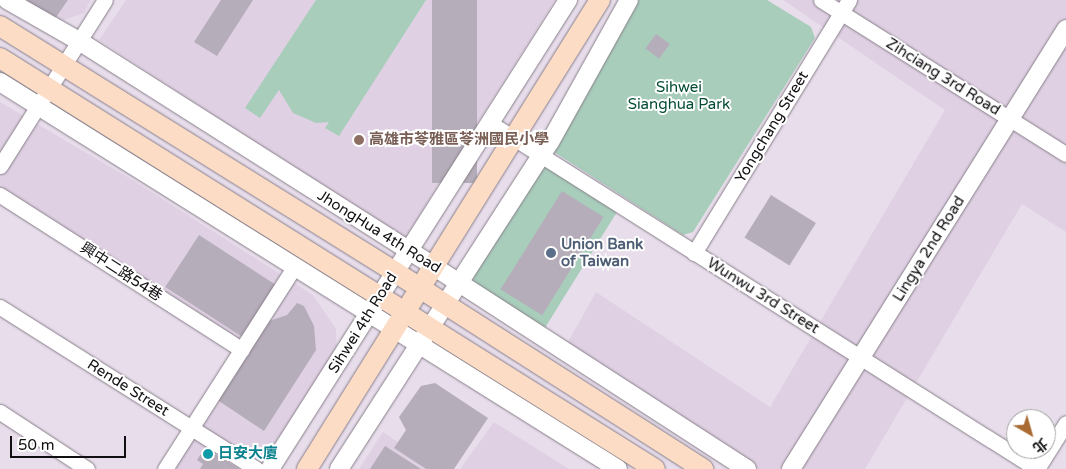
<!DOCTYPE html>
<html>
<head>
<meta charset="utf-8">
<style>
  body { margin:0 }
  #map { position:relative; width:1066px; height:469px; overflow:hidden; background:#e8deeb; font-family:"Varela Round","Noto Sans TC",sans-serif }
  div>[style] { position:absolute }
  .built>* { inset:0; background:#dfd1e3 }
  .green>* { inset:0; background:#a8cdbb }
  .building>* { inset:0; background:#b5adb9; transform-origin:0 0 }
  .roads { filter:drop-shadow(0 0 1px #887f8a) drop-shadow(0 0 1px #887f8a) }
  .minor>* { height:15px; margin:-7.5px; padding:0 7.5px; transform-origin:7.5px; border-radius:7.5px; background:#fff }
  .tertiary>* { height:18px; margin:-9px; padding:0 9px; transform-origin:9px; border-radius:9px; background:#fff }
  .secondary>* { height:20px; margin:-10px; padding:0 10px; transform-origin:10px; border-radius:10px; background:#fcdcc5 }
  .dots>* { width:14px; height:14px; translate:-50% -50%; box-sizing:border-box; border:2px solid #fff; border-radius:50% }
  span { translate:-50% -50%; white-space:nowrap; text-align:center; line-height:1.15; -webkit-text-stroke:4px #fff; paint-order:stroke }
  .street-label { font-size:15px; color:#120f13 }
  .park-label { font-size:15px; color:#044c34 }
  .education-label { font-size:15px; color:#785e54; font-weight:700 }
  .left { translate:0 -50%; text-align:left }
  .service-label { font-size:15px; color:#4e5e75; font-weight:700 }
  .culture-label { font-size:15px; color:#0d838f; font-weight:700 }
  .north { position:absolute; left:1006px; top:409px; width:50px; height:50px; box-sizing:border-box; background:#fff; border:1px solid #a09fa1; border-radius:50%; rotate:142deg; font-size:14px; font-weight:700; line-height:20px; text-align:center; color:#120f13 }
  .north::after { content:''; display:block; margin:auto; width:18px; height:22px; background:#aa6b32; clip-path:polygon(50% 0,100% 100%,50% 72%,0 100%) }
  .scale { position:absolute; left:10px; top:436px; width:116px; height:22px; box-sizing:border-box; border:2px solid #120f13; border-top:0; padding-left:6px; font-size:15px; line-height:18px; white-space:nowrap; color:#120f13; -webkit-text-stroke:4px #fff; paint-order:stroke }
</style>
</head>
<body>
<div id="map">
  <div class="built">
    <i style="clip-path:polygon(26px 0,91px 0,84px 13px,61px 21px)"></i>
    <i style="clip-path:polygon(126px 0,555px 0,404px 240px,99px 40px)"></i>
    <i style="clip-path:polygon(783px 0,1066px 0,1066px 232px,1022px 204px,865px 469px,759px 469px,568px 342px,596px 292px,770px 407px,945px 110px)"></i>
    <i style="clip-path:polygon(0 102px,136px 182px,313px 295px,336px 329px,337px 354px,260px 469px,168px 469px,240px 356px,0 205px)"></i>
    <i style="clip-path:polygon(494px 422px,569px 469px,460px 469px)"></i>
    <i style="clip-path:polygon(383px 432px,435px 467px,433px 469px,359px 469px)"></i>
  </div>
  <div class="green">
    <i style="clip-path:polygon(316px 0,426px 0,339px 136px,325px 128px,329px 122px,316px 123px,293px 113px,279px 90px,260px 118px,245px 108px)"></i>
    <i style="clip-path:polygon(639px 0,767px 0,811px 27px,815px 38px,693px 232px,683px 235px,554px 152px,550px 144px)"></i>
    <i style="clip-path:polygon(544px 164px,617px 212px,543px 331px,476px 290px,473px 281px,475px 270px)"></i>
  </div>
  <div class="building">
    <i style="clip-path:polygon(23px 0,68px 0,54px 20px)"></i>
    <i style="clip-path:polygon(221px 0,253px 0,217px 56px,194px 42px)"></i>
    <i style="left:432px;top:0;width:45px;height:183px"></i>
    <i style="left:656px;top:34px;width:17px;height:18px;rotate:36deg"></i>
    <i style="left:562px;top:191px;width:49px;height:116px;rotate:32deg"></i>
    <i style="left:771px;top:195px;width:53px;height:50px;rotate:32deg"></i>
    <i style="left:199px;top:235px;width:92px;height:62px;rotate:33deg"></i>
    <i style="clip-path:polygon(297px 303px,304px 306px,314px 326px,316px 350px,264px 431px,216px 399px,263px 323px,287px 315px)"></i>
    <i style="clip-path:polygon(435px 383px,488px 418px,454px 469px,426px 469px,394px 448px,406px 430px,399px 417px,421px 386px)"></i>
    <i style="clip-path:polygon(385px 446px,421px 469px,370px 469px)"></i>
    <i style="clip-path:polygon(205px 448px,239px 469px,200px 469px,203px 464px,197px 460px)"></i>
  </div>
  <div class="roads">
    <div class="minor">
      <i style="left:821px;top:0;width:289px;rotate:32.2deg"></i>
      <i style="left:490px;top:123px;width:647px;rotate:32.32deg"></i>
      <i style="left:0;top:166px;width:196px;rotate:-57.7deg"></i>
      <i style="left:0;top:195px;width:287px;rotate:32.6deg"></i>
      <i style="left:694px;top:253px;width:297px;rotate:-58.5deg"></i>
      <i style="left:0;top:307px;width:303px;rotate:32.3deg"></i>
      <i style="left:0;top:412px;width:104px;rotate:33.2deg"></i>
      <i style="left:165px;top:469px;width:241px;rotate:-57.4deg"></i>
      <i style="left:1037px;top:469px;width:54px;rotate:-57.8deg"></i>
    </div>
    <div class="tertiary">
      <i style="left:7px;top:0;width:83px;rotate:29.7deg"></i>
      <i style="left:79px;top:41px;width:419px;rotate:32.4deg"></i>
      <i style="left:433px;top:266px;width:374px;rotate:32.9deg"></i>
      <i style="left:0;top:82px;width:729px;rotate:32.06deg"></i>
      <i style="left:270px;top:469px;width:556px;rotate:-57.57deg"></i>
      <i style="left:339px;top:469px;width:389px;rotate:-57.2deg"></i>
      <i style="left:550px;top:142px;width:162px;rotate:-60.9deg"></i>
      <i style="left:791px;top:469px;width:519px;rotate:-57.99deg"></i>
    </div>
    <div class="secondary">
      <i style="left:0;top:26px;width:465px;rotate:31.9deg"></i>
      <i style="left:395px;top:272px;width:366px;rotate:32.6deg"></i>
      <i style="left:0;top:58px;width:773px;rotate:32.11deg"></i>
      <i style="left:307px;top:469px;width:553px;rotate:-58.01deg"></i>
    </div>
  </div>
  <div class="dots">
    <i style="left:359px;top:140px;background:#8d6e63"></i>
    <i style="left:551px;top:253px;background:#5c6f8a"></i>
    <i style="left:208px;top:454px;background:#0f9aa8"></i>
  </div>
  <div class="street-label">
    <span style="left:943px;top:77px;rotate:32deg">Zihciang 3rd Road</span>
    <span style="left:772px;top:127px;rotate:-59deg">Yongchang Street</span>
    <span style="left:379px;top:232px;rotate:32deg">JhongHua 4th Road</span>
    <span style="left:929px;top:249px;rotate:-58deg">Lingya 2nd Road</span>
    <span style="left:121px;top:272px;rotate:33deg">興中二路54巷</span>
    <span style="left:763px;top:296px;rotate:32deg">Wunwu 3rd Street</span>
    <span style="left:363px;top:323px;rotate:-58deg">Sihwei 4th Road</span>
    <span style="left:128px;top:388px;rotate:32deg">Rende Street</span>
  </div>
  <div class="park-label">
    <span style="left:679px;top:96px">Sihwei<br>Sianghua Park</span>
  </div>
  <div class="education-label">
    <span class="left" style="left:369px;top:140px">高雄市苓雅區苓洲國民小學</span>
  </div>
  <div class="service-label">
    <span class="left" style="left:561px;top:253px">Union Bank<br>of Taiwan</span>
  </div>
  <div class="culture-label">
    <span class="left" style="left:218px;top:454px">日安大廈</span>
  </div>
  <div class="north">北</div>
  <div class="scale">50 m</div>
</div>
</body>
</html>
